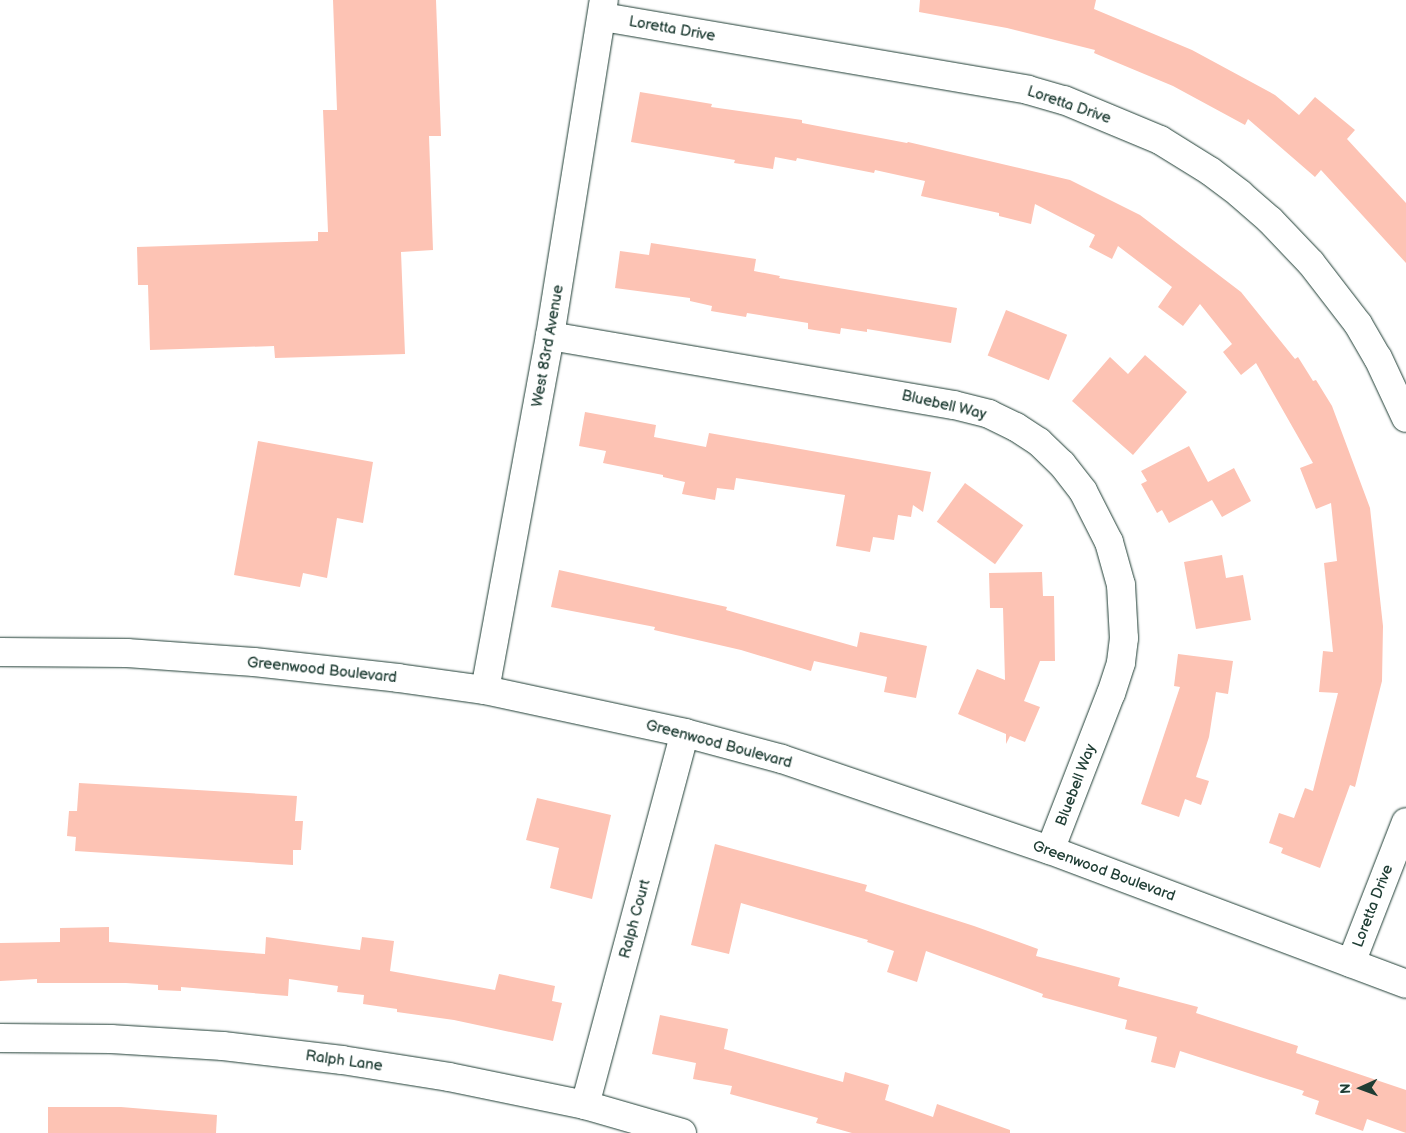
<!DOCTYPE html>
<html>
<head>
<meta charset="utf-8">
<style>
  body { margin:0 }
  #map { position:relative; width:1406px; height:1133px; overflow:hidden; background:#fff; font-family:"Balsamiq Sans",sans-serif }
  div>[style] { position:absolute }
  .building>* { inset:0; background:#fdc3b4; transform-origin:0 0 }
  .roads { filter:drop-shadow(0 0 1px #1f3d34) drop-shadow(0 0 1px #1f3d34) }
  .minor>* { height:28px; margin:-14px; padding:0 14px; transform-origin:14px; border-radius:14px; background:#fff }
  .tertiary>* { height:28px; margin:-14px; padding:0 14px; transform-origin:14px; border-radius:14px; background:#fff }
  span { translate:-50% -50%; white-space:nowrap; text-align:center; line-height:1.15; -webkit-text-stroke:4px #fff; paint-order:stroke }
  .street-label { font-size:15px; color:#1f3d34 }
  .north { position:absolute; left:1336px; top:1063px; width:50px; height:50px; -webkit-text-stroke:4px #fff; paint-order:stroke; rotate:268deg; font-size:14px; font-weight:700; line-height:20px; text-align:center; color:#1f3d34 }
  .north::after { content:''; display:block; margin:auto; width:18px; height:22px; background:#1f3d34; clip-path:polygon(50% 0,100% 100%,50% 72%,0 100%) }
</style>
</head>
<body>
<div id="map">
  <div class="building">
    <i style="clip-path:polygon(333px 0,436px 0,441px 136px,429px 136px,433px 250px,401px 252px,405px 354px,275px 358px,274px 346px,150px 350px,148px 285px,138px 285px,137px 247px,318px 241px,318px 232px,328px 232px,323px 110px,337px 110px)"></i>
    <i style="clip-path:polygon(920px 0,1096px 0,1094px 9px,1192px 50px,1275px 95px,1299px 115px,1315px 97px,1355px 130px,1347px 139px,1406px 203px,1406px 263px,1321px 170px,1315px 177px,1248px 119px,1245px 125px,1173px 86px,1094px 53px,1095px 50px,1007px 28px,919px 12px)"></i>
    <i style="clip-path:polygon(640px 92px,712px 104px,711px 107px,802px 120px,802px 123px,907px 143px,908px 142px,1070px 180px,1140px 215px,1241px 292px,1295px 359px,1298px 357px,1313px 381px,1316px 380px,1332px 406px,1370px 508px,1383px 626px,1382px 681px,1355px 787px,1350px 785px,1320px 868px,1281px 853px,1283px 848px,1269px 843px,1279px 813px,1294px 818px,1305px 788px,1313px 791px,1338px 693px,1319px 692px,1323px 651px,1333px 652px,1324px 563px,1337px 561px,1331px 503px,1316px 509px,1300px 468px,1313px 463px,1256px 363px,1241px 375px,1223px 352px,1232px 344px,1200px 304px,1183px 326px,1158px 307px,1172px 287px,1118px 246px,1112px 259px,1089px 247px,1095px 235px,1035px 204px,1031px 224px,999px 216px,999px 213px,921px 196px,925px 181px,875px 170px,874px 173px,797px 158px,796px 161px,775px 157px,773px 169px,734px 163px,735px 160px,631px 142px)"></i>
    <i style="clip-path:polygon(651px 243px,756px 259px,754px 271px,780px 276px,779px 278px,957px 308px,951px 343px,867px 329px,867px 332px,841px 328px,840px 334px,808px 329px,808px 323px,747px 313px,746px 317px,711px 311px,712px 306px,690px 301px,690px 298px,615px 288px,620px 251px,649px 255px)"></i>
    <i style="left:1006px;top:310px;width:66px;height:49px;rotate:22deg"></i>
    <i style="clip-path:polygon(1145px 355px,1187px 392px,1133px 455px,1072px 401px,1110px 357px,1128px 374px)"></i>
    <i style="clip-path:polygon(585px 412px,656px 425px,654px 437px,706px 447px,709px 433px,931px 472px,923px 512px,913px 505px,911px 517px,898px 515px,894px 540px,873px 537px,870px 552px,836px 546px,845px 495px,736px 478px,734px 490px,717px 488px,715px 500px,682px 494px,685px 482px,663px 477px,663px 475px,603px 463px,606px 451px,579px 446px)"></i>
    <i style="clip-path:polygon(258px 441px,373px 462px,363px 523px,337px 518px,327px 578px,303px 573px,300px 587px,234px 575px)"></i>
    <i style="clip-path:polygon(1189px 446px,1208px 482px,1234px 468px,1251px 501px,1222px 517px,1212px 500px,1169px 523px,1162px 510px,1157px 513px,1141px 484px,1147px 481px,1141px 471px)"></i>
    <i style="left:965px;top:483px;width:72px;height:48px;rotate:36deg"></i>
    <i style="clip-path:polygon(1222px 555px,1226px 578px,1243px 575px,1251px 620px,1196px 629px,1184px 562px)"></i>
    <i style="clip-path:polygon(559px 570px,727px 607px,726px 610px,857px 647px,860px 632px,927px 646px,916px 698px,884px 692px,887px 677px,814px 661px,811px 671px,741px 650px,654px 630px,655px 627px,551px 607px)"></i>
    <i style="clip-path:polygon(1042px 572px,1043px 596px,1054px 596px,1055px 661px,1040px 661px,1024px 701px,1040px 707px,1025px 742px,1010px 736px,1006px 744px,1006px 734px,958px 714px,977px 669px,1005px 680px,1003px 608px,990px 608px,989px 573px)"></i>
    <i style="clip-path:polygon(1178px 654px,1233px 661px,1228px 694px,1216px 692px,1209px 737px,1196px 777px,1209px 781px,1201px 805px,1185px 799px,1179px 817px,1141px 804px,1180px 687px,1174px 686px)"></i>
    <i style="clip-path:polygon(79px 783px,297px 796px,295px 821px,303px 821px,301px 850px,293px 850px,293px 865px,75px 851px,76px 837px,67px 836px,69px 811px,77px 811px)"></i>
    <i style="clip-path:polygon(537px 798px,611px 815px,592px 899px,550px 888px,559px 848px,526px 840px)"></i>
    <i style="clip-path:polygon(715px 844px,867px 885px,865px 891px,974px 926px,1038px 949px,1036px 956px,1120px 978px,1118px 986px,1198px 1007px,1196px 1013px,1298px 1046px,1296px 1053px,1406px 1090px,1406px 1133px,1367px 1119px,1363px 1131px,1315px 1114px,1319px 1101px,1302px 1095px,1304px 1091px,1180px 1051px,1175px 1068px,1151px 1062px,1157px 1037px,1125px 1029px,1127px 1020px,1042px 997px,1043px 994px,926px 951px,917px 982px,887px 972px,894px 951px,867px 942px,868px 940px,741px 903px,729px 954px,691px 945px)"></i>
    <i style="clip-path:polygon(109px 927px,109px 942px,265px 954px,266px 937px,360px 950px,362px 937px,394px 941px,390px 971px,495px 990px,499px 974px,555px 986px,552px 1001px,562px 1003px,553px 1041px,454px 1020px,397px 1012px,397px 1009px,363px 1004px,364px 995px,337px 992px,338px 986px,289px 979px,288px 996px,181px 987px,181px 991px,158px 990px,158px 985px,126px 983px,37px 983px,37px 979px,0 981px,0 943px,60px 942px,60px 928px)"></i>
    <i style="clip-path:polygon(660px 1015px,728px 1029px,724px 1049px,843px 1082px,845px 1072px,889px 1085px,885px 1100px,933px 1117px,937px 1104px,1010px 1130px,1010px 1133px,852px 1133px,816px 1123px,818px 1118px,730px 1094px,732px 1086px,693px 1079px,696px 1063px,652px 1054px)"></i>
    <i style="clip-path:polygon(48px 1107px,121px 1107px,217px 1115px,216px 1133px,48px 1133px)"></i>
  </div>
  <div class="roads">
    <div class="minor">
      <i style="left:603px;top:17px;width:431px;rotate:9.7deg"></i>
      <i style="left:1028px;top:90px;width:37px;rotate:16deg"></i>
      <i style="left:1064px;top:100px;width:104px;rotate:22.6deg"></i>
      <i style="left:1160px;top:140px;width:59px;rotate:31.8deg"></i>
      <i style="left:1210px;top:171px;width:38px;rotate:37deg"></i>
      <i style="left:1240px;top:194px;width:40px;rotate:41deg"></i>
      <i style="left:1270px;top:220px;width:59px;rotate:46.4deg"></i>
      <i style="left:1311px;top:263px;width:77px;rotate:52.4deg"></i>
      <i style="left:1358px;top:324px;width:39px;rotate:60deg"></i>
      <i style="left:1378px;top:358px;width:66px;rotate:65deg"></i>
      <i style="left:550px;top:336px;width:410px;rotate:9.7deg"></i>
      <i style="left:954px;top:405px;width:36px;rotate:14deg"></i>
      <i style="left:989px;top:414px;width:30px;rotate:26deg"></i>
      <i style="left:1016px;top:427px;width:27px;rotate:33deg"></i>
      <i style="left:1039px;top:442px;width:32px;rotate:44deg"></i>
      <i style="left:1062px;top:464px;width:34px;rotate:52deg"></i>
      <i style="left:1083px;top:491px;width:57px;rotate:63deg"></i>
      <i style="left:1109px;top:542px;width:45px;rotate:74.4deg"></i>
      <i style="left:1121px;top:585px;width:53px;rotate:86.8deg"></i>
      <i style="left:1124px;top:638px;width:25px;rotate:97deg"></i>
      <i style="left:1121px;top:663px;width:32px;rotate:108deg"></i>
      <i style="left:1111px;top:693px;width:168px;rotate:111.2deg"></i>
      <i style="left:485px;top:690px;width:360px;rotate:-79.6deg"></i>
      <i style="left:550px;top:336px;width:340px;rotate:-80.9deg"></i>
      <i style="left:1351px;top:963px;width:151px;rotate:-68.7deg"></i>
      <i style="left:0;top:1038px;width:111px;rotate:0.5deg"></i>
      <i style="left:111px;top:1039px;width:112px;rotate:3.6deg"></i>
      <i style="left:223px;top:1046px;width:120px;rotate:6.7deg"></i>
      <i style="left:342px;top:1060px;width:108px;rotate:9deg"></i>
      <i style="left:449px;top:1077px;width:139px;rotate:11.6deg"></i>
      <i style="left:585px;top:1105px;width:101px;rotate:16.1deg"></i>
      <i style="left:585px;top:1105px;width:385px;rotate:-75deg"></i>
    </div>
    <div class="tertiary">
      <i style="left:0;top:652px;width:127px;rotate:0.5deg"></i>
      <i style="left:127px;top:653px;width:127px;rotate:4.1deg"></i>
      <i style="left:254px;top:662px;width:145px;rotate:6.3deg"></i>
      <i style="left:398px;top:678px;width:88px;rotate:7.9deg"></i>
      <i style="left:485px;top:690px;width:205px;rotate:12.1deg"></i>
      <i style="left:685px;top:733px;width:100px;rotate:15deg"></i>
      <i style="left:782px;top:759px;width:283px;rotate:18.8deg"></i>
      <i style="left:1050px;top:850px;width:380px;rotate:20.6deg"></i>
    </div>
  </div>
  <div class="street-label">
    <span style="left:672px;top:29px;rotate:10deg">Loretta Drive</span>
    <span style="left:1069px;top:105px;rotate:19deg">Loretta Drive</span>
    <span style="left:548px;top:346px;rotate:-80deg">West 83rd Avenue</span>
    <span style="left:944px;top:405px;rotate:13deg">Bluebell Way</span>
    <span style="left:322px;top:670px;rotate:6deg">Greenwood Boulevard</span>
    <span style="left:719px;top:744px;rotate:15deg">Greenwood Boulevard</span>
    <span style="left:1076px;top:785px;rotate:-69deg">Bluebell Way</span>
    <span style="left:1104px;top:871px;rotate:20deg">Greenwood Boulevard</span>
    <span style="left:1373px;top:906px;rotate:-69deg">Loretta Drive</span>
    <span style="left:635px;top:919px;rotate:-75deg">Ralph Court</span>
    <span style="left:344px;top:1061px;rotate:8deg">Ralph Lane</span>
  </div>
  <div class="north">N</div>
</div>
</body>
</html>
